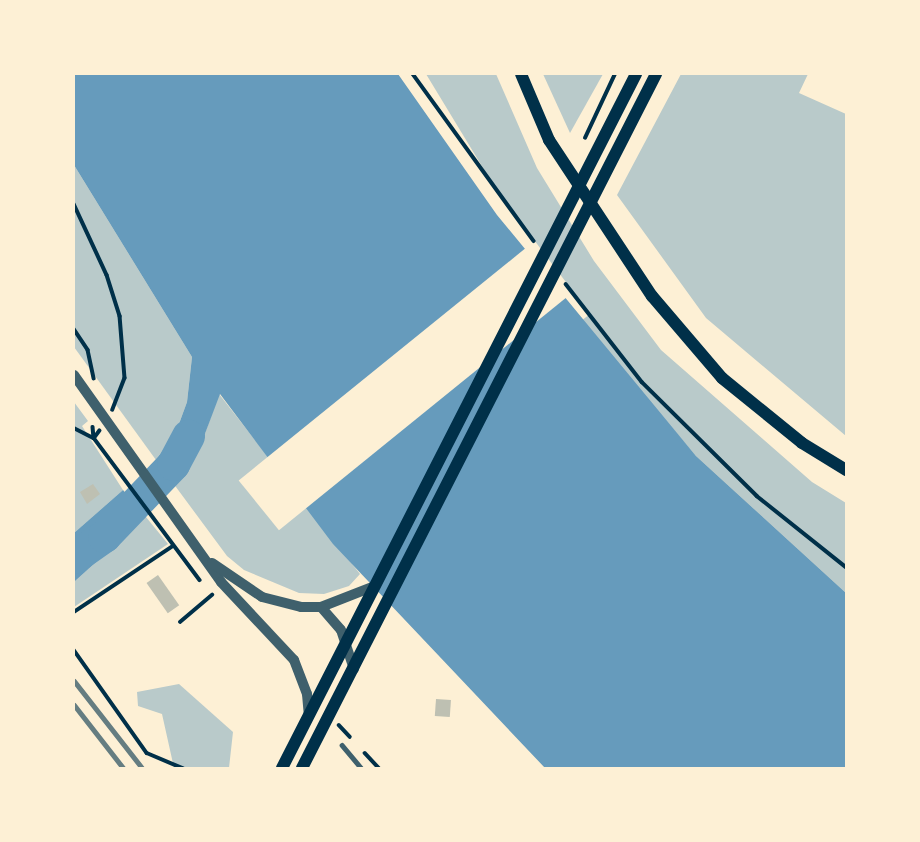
<!DOCTYPE html>
<html>
<head>
<meta charset="utf-8">
<style>
  body { margin:0 }
  #map { position:relative; width:920px; height:842px; overflow:hidden; background:#fdf0d5; font-family:Ubuntu,sans-serif }
  div>[style] { position:absolute }
  .green>* { inset:0; background:#b9caca }
  .water>* { inset:0; background:#669bbc }
  .pier>* { inset:0; background:#fdf0d5; transform-origin:0 0 }
  .river>* { height:33px; margin:-16.5px; padding:0 16.5px; transform-origin:16.5px; border-radius:16.5px; background:#669bbc }
  .building>* { inset:0; background:#bec0b2; transform-origin:0 0 }
  .path>* { height:3.5px; margin:-1.75px; padding:0 1.75px; transform-origin:1.75px; border-radius:1.75px; background:#003049 }
  .service>* { height:4.5px; margin:-2.25px; padding:0 2.25px; transform-origin:2.25px; border-radius:2.25px; background:#3f606c }
  .tertiary>* { height:10px; margin:-5px; padding:0 5px; transform-origin:5px; border-radius:5px; background:#3f606c }
  .secondary>* { height:12px; margin:-6px; padding:0 6px; transform-origin:6px; border-radius:6px; background:#003049 }
  .primary>* { height:12px; margin:-6px; padding:0 6px; transform-origin:6px; border-radius:6px; background:#003049 }
  .rail>* { height:5px; margin:-2.5px; padding:0 2.5px; transform-origin:2.5px; border-radius:2.5px; background:#657d81 }
  span { translate:-50% -50%; white-space:nowrap; text-align:center; line-height:1.15; -webkit-text-stroke:5px #fdf0d5; paint-order:stroke }
  .frame { position:absolute; inset:0; border:75px solid #fdf0d5; pointer-events:none }
</style>
</head>
<body>
<div id="map">
  <div class="green">
    <i style="clip-path:polygon(426px 74px,496px 74px,537px 168px,594px 261px,661px 350px,812px 482px,846px 503px,846px 593px,696px 456px,581px 321px,590px 314px,497px 191px)"></i>
    <i style="clip-path:polygon(543px 74px,603px 74px,570px 133px)"></i>
    <i style="clip-path:polygon(681px 74px,808px 74px,799px 93px,846px 114px,846px 436px,706px 318px,617px 195px)"></i>
    <i style="clip-path:polygon(74px 165px,192px 357px,187px 402px,176px 432px,156px 460px,74px 347px)"></i>
    <i style="clip-path:polygon(219px 394px,360px 574px,349px 586px,324px 594px,299px 593px,244px 570px,227px 556px,173px 483px,203px 439px)"></i>
    <i style="clip-path:polygon(74px 402px,88px 421px,82px 426px,123px 490px,74px 533px)"></i>
    <i style="clip-path:polygon(146px 517px,168px 544px,74px 607px,74px 582px)"></i>
    <i style="clip-path:polygon(179px 684px,233px 732px,229px 768px,174px 768px,162px 714px,138px 706px,137px 692px)"></i>
  </div>
  <div class="water">
    <i style="clip-path:polygon(74px 74px,398px 74px,497px 215px,696px 456px,846px 593px,846px 768px,545px 768px,333px 544px,220px 394px,203px 439px,173px 483px,156px 460px,176px 432px,187px 402px,192px 357px,74px 165px)"></i>
    <i style="clip-path:polygon(123px 490px,146px 517px,74px 582px,74px 533px)"></i>
  </div>
  <div class="pier">
    <i style="left:527px;top:247px;width:64px;height:371px;rotate:51deg"></i>
  </div>
  <div class="river">
    <i style="left:74px;top:557px;width:37px;rotate:-35deg"></i>
    <i style="left:104px;top:536px;width:100px;rotate:-46.2deg"></i>
    <i style="left:173px;top:464px;width:32px;rotate:-62deg"></i>
  </div>
  <div class="building">
    <i style="clip-path:polygon(93px 484px,100px 494px,87px 504px,80px 492px)"></i>
    <i style="left:158px;top:575px;width:37px;height:14px;rotate:55deg"></i>
    <i style="left:436px;top:699px;width:15px;height:17px;rotate:4deg"></i>
  </div>
  <div class="path">
    <i style="left:413px;top:74px;width:206px;rotate:54.1deg"></i>
    <i style="left:585px;top:138px;width:71px;rotate:-64.9deg"></i>
    <i style="left:74px;top:204px;width:78px;rotate:65.1deg"></i>
    <i style="left:107px;top:275px;width:43px;rotate:72.4deg"></i>
    <i style="left:120px;top:316px;width:62px;rotate:85.4deg"></i>
    <i style="left:125px;top:378px;width:34px;rotate:111deg"></i>
    <i style="left:566px;top:284px;width:124px;rotate:52.2deg"></i>
    <i style="left:642px;top:382px;width:162px;rotate:44.7deg"></i>
    <i style="left:757px;top:496px;width:114px;rotate:38.6deg"></i>
    <i style="left:74px;top:329px;width:25px;rotate:56deg"></i>
    <i style="left:88px;top:350px;width:29px;rotate:78deg"></i>
    <i style="left:93px;top:427px;width:11px;rotate:85deg"></i>
    <i style="left:94px;top:438px;width:177px;rotate:53.3deg"></i>
    <i style="left:74px;top:428px;width:22px;rotate:27deg"></i>
    <i style="left:94px;top:438px;width:9px;rotate:-54deg"></i>
    <i style="left:74px;top:612px;width:119px;rotate:-33.7deg"></i>
    <i style="left:180px;top:622px;width:42px;rotate:-40.2deg"></i>
    <i style="left:74px;top:650px;width:126px;rotate:54.7deg"></i>
    <i style="left:147px;top:753px;width:39px;rotate:23deg"></i>
    <i style="left:339px;top:725px;width:16px;rotate:47deg"></i>
    <i style="left:365px;top:753px;width:21px;rotate:47deg"></i>
  </div>
  <div class="service">
    <i style="left:342px;top:745px;width:30px;rotate:50deg"></i>
  </div>
  <div class="tertiary">
    <i style="left:74px;top:375px;width:254px;rotate:54.6deg"></i>
    <i style="left:221px;top:582px;width:107px;rotate:46.9deg"></i>
    <i style="left:294px;top:660px;width:36px;rotate:69deg"></i>
    <i style="left:307px;top:694px;width:22px;rotate:85deg"></i>
    <i style="left:212px;top:563px;width:60px;rotate:34.2deg"></i>
    <i style="left:262px;top:597px;width:40px;rotate:14.4deg"></i>
    <i style="left:301px;top:607px;width:20px"></i>
    <i style="left:321px;top:607px;width:58px;rotate:-21.3deg"></i>
    <i style="left:321px;top:607px;width:30px;rotate:49deg"></i>
    <i style="left:341px;top:630px;width:41px;rotate:71.6deg"></i>
  </div>
  <div class="secondary">
    <i style="left:282px;top:768px;width:779px;rotate:-62.97deg"></i>
    <i style="left:302px;top:768px;width:779px;rotate:-62.97deg"></i>
  </div>
  <div class="primary">
    <i style="left:521px;top:74px;width:72px;rotate:67deg"></i>
    <i style="left:549px;top:140px;width:187px;rotate:56.6deg"></i>
    <i style="left:652px;top:296px;width:108px;rotate:49.5deg"></i>
    <i style="left:722px;top:378px;width:103px;rotate:39.1deg"></i>
    <i style="left:802px;top:443px;width:52px;rotate:31.5deg"></i>
  </div>
  <div class="rail">
    <i style="left:74px;top:681px;width:110px;rotate:52deg"></i>
    <i style="left:74px;top:705px;width:80px;rotate:52.1deg"></i>
  </div>
  <div class="frame"></div>
</div>
</body>
</html>
